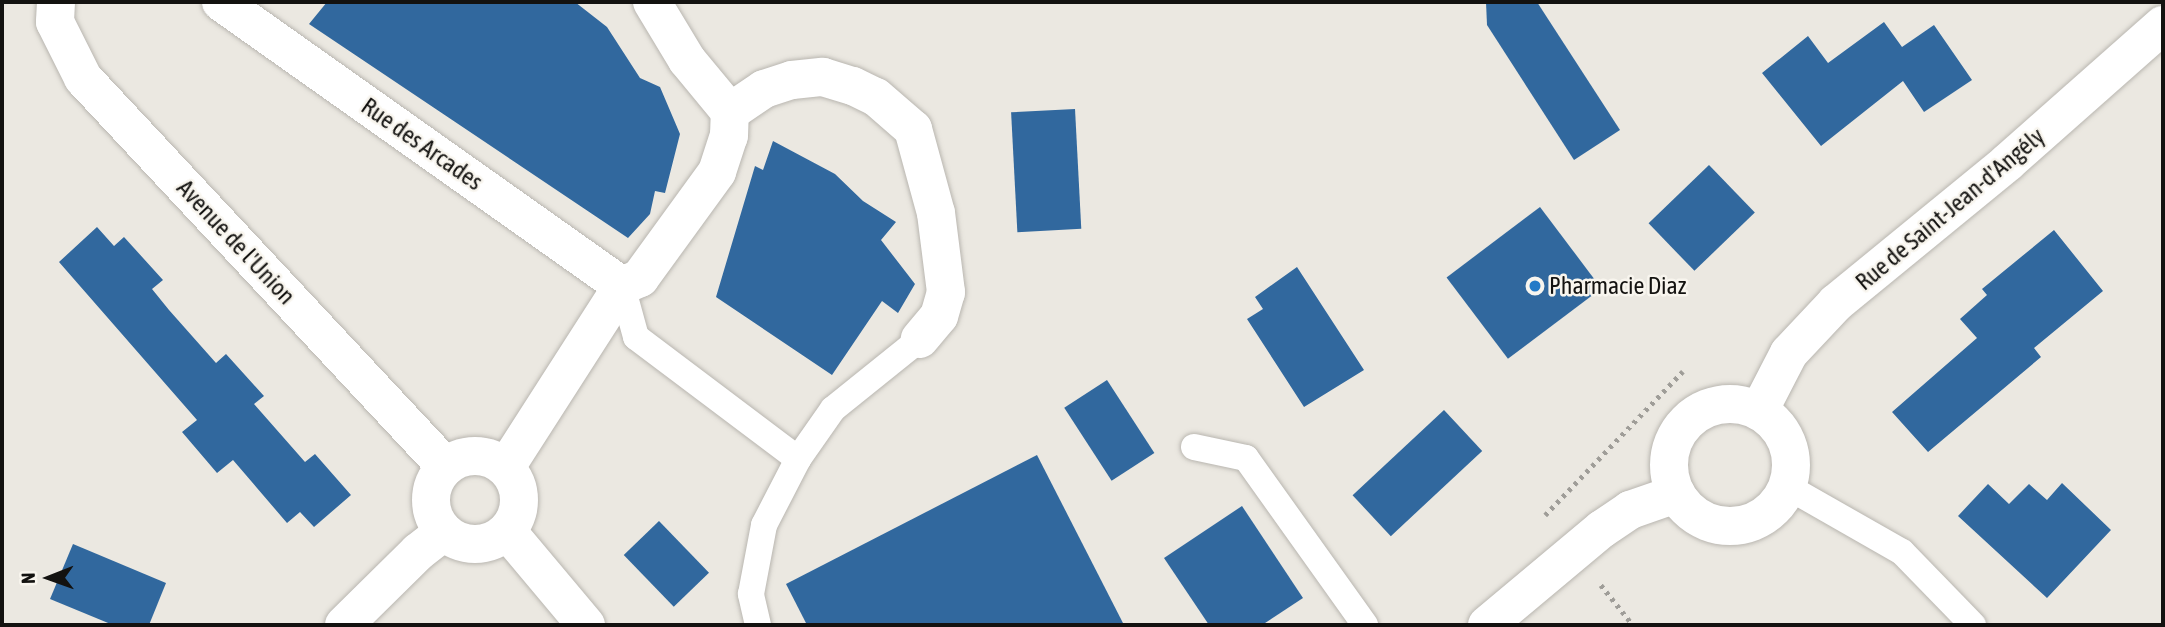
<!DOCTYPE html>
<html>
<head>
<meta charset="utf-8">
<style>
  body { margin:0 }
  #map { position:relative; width:2165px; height:627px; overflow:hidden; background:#ebe8e1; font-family:"Asap Condensed",sans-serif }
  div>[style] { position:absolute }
  .building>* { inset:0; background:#31689e; transform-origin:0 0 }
  .path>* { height:4.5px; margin-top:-2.25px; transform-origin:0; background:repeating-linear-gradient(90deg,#9f9d98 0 3.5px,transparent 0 8.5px) }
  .roads { filter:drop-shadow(0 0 2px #b9b6b0) drop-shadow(0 0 2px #b9b6b0) }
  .service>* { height:26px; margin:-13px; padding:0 13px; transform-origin:13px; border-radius:13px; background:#fff }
  .minor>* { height:38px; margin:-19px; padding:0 19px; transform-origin:19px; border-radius:19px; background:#fff }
  .tertiary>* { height:38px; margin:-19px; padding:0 19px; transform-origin:19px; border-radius:19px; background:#fff }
  .tertiary>.ring { margin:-19px; padding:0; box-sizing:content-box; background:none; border:38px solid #fff; border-radius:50% }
  .secondary>* { height:38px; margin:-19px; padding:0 19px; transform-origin:19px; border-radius:19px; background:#fff }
  .secondary>.ring { margin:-19px; padding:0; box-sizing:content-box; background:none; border:38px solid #fff; border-radius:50% }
  .dots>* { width:19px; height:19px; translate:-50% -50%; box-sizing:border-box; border:4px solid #f8f5ee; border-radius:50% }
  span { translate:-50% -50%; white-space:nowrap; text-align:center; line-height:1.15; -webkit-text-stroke:5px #f8f5ee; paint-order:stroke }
  .street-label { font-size:24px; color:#131210 }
  .poi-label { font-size:24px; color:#131210 }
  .left { translate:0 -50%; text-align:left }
  .frame { position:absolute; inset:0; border:4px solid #131210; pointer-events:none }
  .north { position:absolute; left:14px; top:543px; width:70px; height:70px; -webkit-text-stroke:5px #f8f5ee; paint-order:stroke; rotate:269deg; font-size:19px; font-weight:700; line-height:28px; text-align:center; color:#131210 }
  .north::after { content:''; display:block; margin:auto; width:24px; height:32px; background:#131210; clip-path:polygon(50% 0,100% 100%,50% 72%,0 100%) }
</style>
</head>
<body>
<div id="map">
  <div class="building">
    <i style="clip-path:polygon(327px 2px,575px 2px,607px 27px,640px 78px,660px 87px,680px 134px,665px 193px,655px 191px,650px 214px,628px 238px,309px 24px)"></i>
    <i style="clip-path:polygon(1486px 2px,1537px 2px,1620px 130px,1574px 160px,1487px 25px)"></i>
    <i style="clip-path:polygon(1884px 22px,1902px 47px,1934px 25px,1972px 80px,1924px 112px,1903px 81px,1821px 146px,1762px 73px,1808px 36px,1828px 63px)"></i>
    <i style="left:1075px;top:109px;width:120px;height:64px;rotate:87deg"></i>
    <i style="clip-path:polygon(773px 141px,835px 174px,863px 201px,896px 222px,881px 240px,915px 284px,898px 313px,882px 301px,832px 375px,716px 297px,755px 166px,763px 170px)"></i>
    <i style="left:1709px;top:165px;width:66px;height:84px;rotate:46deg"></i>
    <i style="left:1540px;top:207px;width:102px;height:117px;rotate:53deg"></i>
    <i style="clip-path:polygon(97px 227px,114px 246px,124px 237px,163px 280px,152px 289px,169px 310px,216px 363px,226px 354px,264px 396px,254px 404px,305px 462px,315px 454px,351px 495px,314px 527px,300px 512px,287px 523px,233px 460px,217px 473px,182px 432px,197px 420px,59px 262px)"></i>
    <i style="clip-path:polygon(2054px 230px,2103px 291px,2034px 348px,2041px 357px,1928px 452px,1892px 412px,1977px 338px,1960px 319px,1987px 295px,1982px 289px)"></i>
    <i style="clip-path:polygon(1297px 267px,1364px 370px,1304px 407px,1247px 319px,1263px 309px,1255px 297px)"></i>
    <i style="left:1107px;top:380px;width:87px;height:51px;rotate:57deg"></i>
    <i style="left:1444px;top:410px;width:56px;height:125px;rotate:47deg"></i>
    <i style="clip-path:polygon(1037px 455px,1124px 625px,807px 625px,786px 584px)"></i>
    <i style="clip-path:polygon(2062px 483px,2111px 530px,2047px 598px,1958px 516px,1988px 484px,2009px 504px,2029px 484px,2047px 500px)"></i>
    <i style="clip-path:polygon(1242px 506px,1303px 598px,1262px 625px,1209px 625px,1164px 558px)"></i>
    <i style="left:659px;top:521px;width:72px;height:49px;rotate:46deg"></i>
    <i style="clip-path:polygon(73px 544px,166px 583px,149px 625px,113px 625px,50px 599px)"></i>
  </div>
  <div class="path">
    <i style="left:1545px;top:515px;width:199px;rotate:-46.2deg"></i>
    <i style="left:1601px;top:585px;width:51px;rotate:51.3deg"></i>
  </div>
  <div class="roads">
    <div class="service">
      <i style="left:622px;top:286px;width:53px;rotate:74.6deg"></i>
      <i style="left:636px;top:337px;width:203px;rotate:37deg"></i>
      <i style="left:1194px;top:447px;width:53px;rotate:11.9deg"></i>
      <i style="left:1246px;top:458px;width:205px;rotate:54.5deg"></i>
      <i style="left:1788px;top:487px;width:131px;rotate:29.7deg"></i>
      <i style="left:1902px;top:552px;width:102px;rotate:45.8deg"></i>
      <i style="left:758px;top:625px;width:32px;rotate:-103deg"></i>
      <i style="left:751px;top:594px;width:70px;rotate:-79.3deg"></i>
      <i style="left:764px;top:525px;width:74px;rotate:-62.7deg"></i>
      <i style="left:798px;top:459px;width:61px;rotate:-55deg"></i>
      <i style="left:833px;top:409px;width:112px;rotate:-38.8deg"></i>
    </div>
    <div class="minor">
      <i style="left:221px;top:2px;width:491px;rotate:35.3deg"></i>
      <i style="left:652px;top:2px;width:68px;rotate:58.9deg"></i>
      <i style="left:687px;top:60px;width:67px;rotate:50.4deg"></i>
      <i style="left:506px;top:467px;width:215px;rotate:-57.3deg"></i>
      <i style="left:622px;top:286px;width:20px;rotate:-24deg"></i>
      <i style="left:640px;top:278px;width:131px;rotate:-54deg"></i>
      <i style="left:717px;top:172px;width:38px;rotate:-72deg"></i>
      <i style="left:729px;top:136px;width:24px;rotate:-88deg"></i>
      <i style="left:730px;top:112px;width:41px;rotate:-34.1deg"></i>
      <i style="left:764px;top:89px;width:29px;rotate:-18deg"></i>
      <i style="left:792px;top:80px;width:31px;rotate:-6deg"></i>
      <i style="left:823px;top:77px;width:31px;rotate:17deg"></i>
      <i style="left:853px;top:86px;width:25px;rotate:26deg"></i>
      <i style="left:876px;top:97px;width:49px;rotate:40.9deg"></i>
      <i style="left:913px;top:129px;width:87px;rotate:74.7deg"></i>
      <i style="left:936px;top:213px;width:80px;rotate:82.8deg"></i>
      <i style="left:946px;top:292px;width:25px;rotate:106deg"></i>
      <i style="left:939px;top:316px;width:30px;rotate:130deg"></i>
      <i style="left:344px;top:625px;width:104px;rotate:-44.6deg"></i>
      <i style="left:418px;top:552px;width:33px;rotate:-38deg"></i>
    </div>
    <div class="tertiary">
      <i style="left:56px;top:2px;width:20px;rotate:93deg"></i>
      <i style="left:55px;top:22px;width:63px;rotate:63.4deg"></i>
      <i style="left:83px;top:78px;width:532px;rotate:46.98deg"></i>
      <i class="ring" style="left:431px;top:456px;width:50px;height:50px"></i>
      <i style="left:507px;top:531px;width:123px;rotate:50deg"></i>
    </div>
    <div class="secondary">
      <i class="ring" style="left:1669px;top:404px;width:84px;height:84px"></i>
      <i style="left:1759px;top:411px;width:65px;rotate:-62.7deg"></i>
      <i style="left:1789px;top:353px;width:69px;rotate:-46.8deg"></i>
      <i style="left:1836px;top:303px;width:222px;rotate:-39.3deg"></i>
      <i style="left:2008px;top:162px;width:207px;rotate:-41.5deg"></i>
      <i style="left:1487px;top:625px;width:150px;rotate:-39.9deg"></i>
      <i style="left:1602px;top:529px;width:34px;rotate:-34deg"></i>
      <i style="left:1630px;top:510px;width:49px;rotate:-19.2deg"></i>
    </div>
  </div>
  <div class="dots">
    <i style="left:1535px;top:286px;background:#237ac7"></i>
  </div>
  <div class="street-label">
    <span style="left:422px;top:144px;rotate:35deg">Rue des Arcades</span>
    <span style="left:1950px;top:209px;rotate:-40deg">Rue de Saint-Jean-d'Angély</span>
    <span style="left:236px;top:242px;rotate:47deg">Avenue de l'Union</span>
  </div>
  <div class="poi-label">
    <span class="left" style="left:1549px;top:286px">Pharmacie Diaz</span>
  </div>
  <div class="frame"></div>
  <div class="north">N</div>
</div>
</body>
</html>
